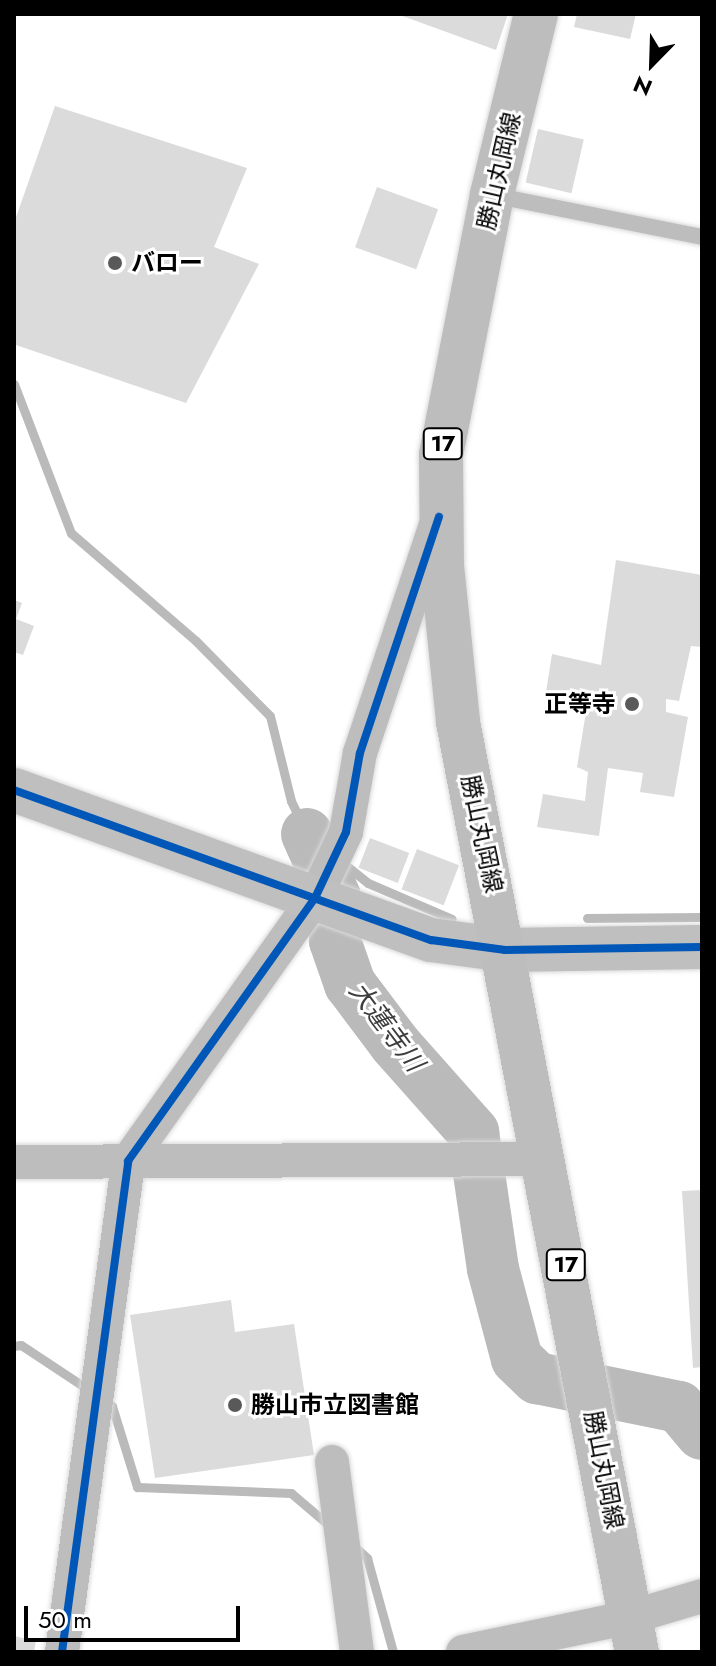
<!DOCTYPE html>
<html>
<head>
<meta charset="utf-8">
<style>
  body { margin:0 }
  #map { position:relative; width:716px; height:1666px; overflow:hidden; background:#fff; font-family:Jost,"Noto Sans JP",sans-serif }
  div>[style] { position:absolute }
  .stream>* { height:9px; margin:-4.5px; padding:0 4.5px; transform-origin:4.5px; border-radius:4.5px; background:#bababa }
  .river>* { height:52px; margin:-26px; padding:0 26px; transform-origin:26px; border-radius:26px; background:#bababa }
  .building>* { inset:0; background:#dbdbdb; transform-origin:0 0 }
  .roads { filter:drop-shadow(0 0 2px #dbdbdb) drop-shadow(0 0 2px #dbdbdb) }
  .lane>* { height:16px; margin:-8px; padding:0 8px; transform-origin:8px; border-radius:8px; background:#bdbdbd }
  .street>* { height:34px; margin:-17px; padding:0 17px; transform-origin:17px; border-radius:17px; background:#bdbdbd }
  .secondary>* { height:44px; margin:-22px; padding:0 22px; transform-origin:22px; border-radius:22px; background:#bfbfbf }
  .primary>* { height:44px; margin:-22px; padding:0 22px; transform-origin:22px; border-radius:22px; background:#bdbdbd }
  .cycleway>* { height:8px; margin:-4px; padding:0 4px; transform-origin:4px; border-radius:4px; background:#0057b8 }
  .dots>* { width:22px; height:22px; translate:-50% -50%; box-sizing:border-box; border:4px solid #fff; border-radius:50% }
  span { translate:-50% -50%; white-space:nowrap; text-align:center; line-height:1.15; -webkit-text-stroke:6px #fff; paint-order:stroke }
  .shield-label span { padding:2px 6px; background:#fff; border:2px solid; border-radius:6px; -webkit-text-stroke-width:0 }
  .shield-label { font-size:22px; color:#000; font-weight:700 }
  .street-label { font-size:24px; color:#000 }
  .poi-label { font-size:24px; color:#000; font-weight:700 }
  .left { translate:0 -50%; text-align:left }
  .right { translate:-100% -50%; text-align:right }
  .water-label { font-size:26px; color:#3d3d3d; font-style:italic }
  .frame { position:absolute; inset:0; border:16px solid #000; pointer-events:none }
  .north { position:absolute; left:612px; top:24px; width:80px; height:80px; -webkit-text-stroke:6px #fff; paint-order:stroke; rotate:203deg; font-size:22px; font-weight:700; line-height:32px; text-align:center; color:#000 }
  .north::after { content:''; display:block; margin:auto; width:28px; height:36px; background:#000; clip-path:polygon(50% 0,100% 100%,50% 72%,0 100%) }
  .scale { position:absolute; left:24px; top:1606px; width:216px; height:36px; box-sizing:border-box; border:4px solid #000; border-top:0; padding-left:10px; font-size:24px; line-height:28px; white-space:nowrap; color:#000; -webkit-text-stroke:6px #fff; paint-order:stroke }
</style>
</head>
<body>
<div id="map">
  <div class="stream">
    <i style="left:14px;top:384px;width:160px;rotate:69.1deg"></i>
    <i style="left:71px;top:533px;width:165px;rotate:40.8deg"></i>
    <i style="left:196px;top:641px;width:105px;rotate:45.4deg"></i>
    <i style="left:270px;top:716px;width:88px;rotate:76.1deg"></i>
    <i style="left:291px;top:801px;width:37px;rotate:64deg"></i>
    <i style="left:307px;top:834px;width:78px;rotate:38.8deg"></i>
    <i style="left:368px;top:883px;width:91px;rotate:23.2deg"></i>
    <i style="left:587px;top:918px;width:115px;rotate:-0.5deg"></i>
    <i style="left:14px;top:1346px;width:7px;rotate:-8deg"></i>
    <i style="left:21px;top:1345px;width:82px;rotate:33.5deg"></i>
    <i style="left:104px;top:1400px;width:10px;rotate:37deg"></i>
    <i style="left:112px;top:1406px;width:85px;rotate:72.8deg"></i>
    <i style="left:137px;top:1487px;width:154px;rotate:2.2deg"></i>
    <i style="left:291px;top:1493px;width:52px;rotate:40.4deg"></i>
    <i style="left:352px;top:1544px;width:21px;rotate:43deg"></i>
    <i style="left:367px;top:1558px;width:98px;rotate:74.5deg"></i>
  </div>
  <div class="river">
    <i style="left:307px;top:834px;width:69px;rotate:66deg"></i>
    <i style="left:335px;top:897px;width:44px;rotate:90deg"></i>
    <i style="left:335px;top:941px;width:46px;rotate:70.8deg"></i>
    <i style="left:350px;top:984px;width:75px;rotate:53.1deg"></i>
    <i style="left:395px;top:1044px;width:118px;rotate:48.4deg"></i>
    <i style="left:473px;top:1132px;width:138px;rotate:81.7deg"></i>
    <i style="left:493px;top:1269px;width:93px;rotate:75.1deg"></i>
    <i style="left:517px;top:1359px;width:28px;rotate:44deg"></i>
    <i style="left:537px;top:1378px;width:145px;rotate:11.5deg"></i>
    <i style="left:679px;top:1407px;width:35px;rotate:50deg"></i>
  </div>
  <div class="building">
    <i style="clip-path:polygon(397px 14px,508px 14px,496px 50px)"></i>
    <i style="clip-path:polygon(577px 14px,636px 14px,630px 39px,574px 27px)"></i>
    <i style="clip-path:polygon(55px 106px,247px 168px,214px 247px,259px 264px,186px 403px,16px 345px,14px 223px)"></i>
    <i style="left:538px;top:129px;width:47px;height:55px;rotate:13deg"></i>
    <i style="left:377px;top:187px;width:65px;height:64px;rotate:20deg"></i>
    <i style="clip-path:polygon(616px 560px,702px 575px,702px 647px,691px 646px,679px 701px,666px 699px,666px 712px,688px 717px,674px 797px,640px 792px,643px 773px,608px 768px,599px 836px,537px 827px,543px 794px,585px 801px,588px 772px,577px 767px,588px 700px,546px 692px,552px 654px,601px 665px)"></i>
    <i style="clip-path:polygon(14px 600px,22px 603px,16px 619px,34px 626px,23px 655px,14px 652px)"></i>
    <i style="left:370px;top:838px;width:42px;height:32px;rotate:21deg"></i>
    <i style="left:417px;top:849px;width:45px;height:43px;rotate:21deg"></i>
    <i style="clip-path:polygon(702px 1190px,702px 1367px,693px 1368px,682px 1191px)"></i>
    <i style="clip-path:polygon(231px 1300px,235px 1332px,294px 1324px,314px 1455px,155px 1478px,130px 1315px)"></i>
    <i style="clip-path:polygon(14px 1636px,36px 1641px,34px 1652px,14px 1652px)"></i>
  </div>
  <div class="roads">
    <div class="lane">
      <i style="left:492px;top:195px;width:214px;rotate:11.3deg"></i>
    </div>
    <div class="street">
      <i style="left:14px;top:1162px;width:532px;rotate:-0.32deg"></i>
      <i style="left:332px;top:1462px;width:192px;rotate:82.5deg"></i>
      <i style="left:62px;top:1652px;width:495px;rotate:-82.3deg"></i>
      <i style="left:128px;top:1161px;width:323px;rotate:-54.6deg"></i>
      <i style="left:315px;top:898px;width:73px;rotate:-64.8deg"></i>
      <i style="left:346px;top:832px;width:80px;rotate:-80deg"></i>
      <i style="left:360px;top:753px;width:240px;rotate:-71.6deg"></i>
      <i style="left:463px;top:1652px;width:172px;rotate:-11.8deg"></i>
      <i style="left:631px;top:1617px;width:74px;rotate:-16.5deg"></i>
    </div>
    <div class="secondary">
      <i style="left:14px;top:790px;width:443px;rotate:19.8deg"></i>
      <i style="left:431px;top:940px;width:75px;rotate:7.7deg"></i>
      <i style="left:505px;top:950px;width:197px;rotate:-0.9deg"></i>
    </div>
    <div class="primary">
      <i style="left:536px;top:14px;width:186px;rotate:103.7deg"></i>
      <i style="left:492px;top:195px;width:265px;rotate:101.1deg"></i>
      <i style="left:441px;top:455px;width:111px;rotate:89.5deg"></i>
      <i style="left:442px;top:566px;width:157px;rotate:84.1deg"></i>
      <i style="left:458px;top:722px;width:947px;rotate:79.11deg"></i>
    </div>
  </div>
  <div class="cycleway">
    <i style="left:14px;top:790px;width:443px;rotate:19.8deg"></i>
    <i style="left:431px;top:940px;width:75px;rotate:7.7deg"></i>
    <i style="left:505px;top:950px;width:197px;rotate:-0.9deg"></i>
    <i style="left:62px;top:1652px;width:495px;rotate:-82.3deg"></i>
    <i style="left:128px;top:1161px;width:323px;rotate:-54.6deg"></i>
    <i style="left:315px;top:898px;width:73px;rotate:-64.8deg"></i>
    <i style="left:346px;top:832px;width:80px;rotate:-80deg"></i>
    <i style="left:360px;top:753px;width:249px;rotate:-71.5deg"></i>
  </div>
  <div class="dots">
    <i style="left:115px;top:263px;background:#595959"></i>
    <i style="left:632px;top:704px;background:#595959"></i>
    <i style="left:235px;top:1405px;background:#595959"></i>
  </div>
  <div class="shield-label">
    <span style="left:443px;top:444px">17</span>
    <span style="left:566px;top:1265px">17</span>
  </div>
  <div class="street-label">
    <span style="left:499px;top:171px;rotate:-77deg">勝山丸岡線</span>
    <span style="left:482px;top:834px;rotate:78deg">勝山丸岡線</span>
    <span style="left:604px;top:1470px;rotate:79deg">勝山丸岡線</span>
  </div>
  <div class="poi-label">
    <span class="left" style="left:131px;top:263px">バロー</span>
    <span class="right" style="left:616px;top:704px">正等寺</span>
    <span class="left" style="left:251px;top:1405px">勝山市立図書館</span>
  </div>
  <div class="water-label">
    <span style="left:386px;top:1027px;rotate:53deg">大蓮寺川</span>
  </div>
  <div class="frame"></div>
  <div class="north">N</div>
  <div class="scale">50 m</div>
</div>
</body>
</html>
